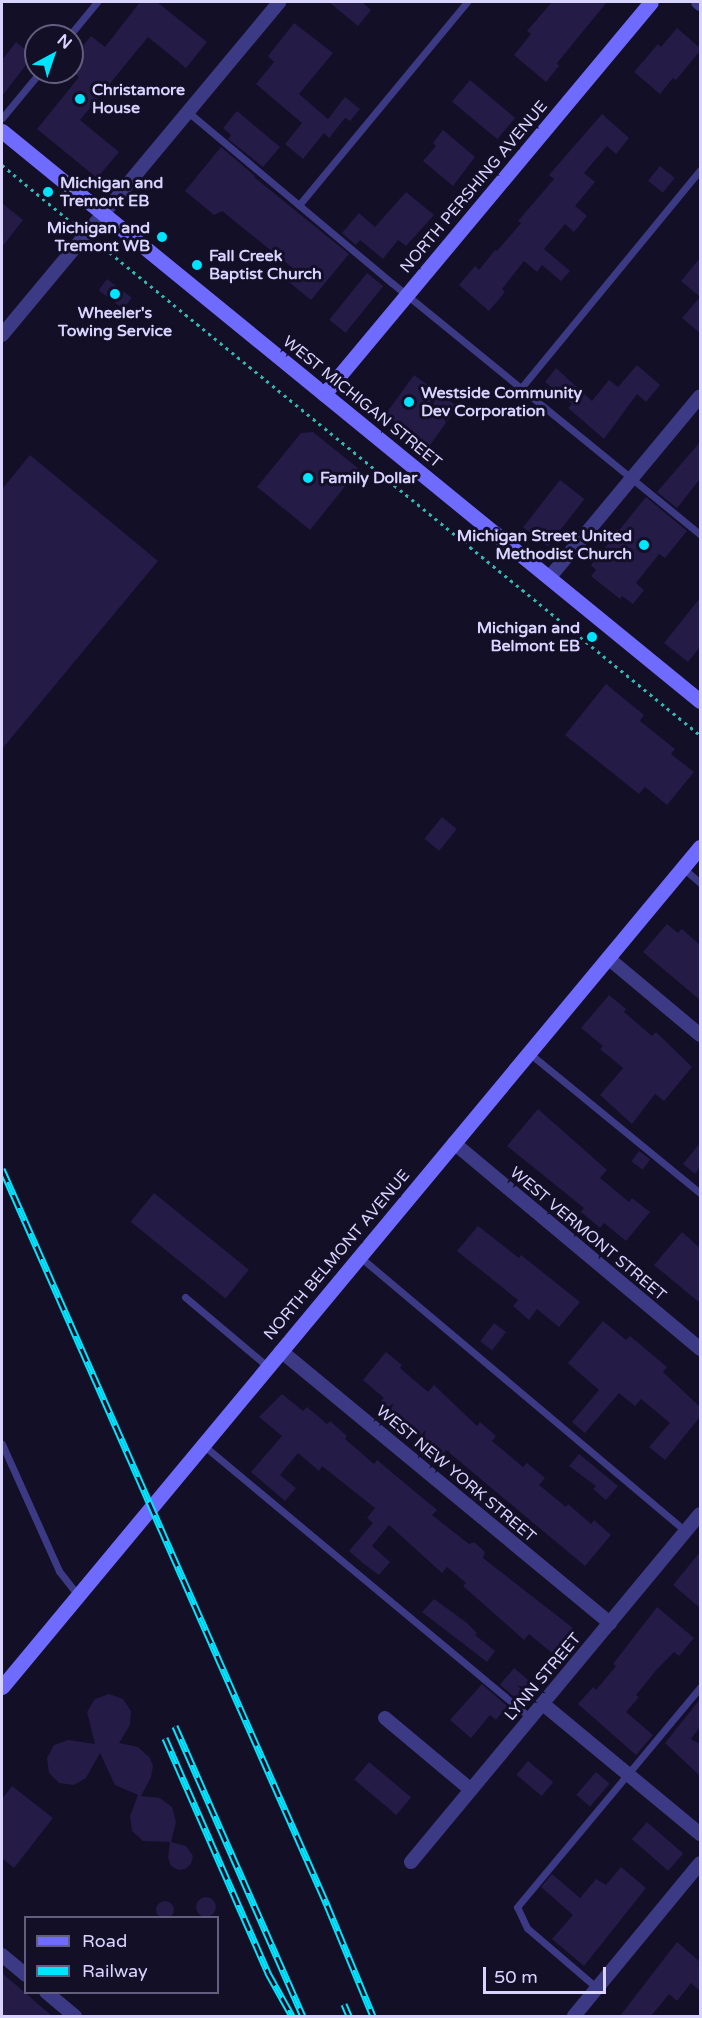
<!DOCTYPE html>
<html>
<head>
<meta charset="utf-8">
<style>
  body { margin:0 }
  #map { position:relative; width:702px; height:2018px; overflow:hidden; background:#130f26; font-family:"Varela Round",sans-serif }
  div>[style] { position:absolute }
  .building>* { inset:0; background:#241b47; transform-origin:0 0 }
  .round { border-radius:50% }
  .path>* { height:3px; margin-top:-1.5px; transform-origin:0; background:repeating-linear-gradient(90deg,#2fb8b0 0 3px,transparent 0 7.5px) }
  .lane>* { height:7px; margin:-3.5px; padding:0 3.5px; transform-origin:3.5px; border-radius:3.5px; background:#3d3a85 }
  .street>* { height:14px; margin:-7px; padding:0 7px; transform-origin:7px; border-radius:7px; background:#3d3a85 }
  .secondary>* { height:15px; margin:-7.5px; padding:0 7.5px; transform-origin:7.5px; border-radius:7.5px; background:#6f6bff }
  .rail>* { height:7px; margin-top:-3.5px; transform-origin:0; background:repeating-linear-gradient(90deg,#130f26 0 14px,#00e5ff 0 28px); box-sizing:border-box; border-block:2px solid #00e5ff }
  .dots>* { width:16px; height:16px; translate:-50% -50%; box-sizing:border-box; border:3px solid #130f26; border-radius:50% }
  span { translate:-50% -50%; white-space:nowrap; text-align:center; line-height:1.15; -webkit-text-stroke:6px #130f26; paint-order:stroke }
  .poi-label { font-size:16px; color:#d9d4ff; font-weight:700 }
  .left { translate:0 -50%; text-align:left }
  .right { translate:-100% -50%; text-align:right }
  .street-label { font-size:16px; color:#d9d4ff }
  .frame { position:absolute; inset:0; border:3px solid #d9d4ff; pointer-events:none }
  .legend { position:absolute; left:24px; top:1916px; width:195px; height:78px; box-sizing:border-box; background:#130f26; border:2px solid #625e7d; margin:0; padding:8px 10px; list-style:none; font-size:18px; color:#d9d4ff }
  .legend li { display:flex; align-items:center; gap:12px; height:30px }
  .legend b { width:30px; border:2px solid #625e7d }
  .north { position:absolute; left:24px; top:24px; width:60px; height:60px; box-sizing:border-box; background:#130f26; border:2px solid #625e7d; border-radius:50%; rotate:40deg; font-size:16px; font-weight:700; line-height:24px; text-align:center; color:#d9d4ff }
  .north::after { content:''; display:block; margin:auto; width:21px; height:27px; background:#00e5ff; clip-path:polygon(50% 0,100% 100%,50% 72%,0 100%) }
  .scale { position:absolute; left:483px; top:1967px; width:123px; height:27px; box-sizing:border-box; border:3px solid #d9d4ff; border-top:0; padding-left:8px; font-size:18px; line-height:21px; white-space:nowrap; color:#d9d4ff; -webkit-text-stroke:4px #130f26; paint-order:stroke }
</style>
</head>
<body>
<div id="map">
  <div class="building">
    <i style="clip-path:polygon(140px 2px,157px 2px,207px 42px,186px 68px,148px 37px,80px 120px,119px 152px,97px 178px,37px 129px,79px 77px,72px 71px,72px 59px,91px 36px,105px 47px)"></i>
    <i style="clip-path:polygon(329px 2px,362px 2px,371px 10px,358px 26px)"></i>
    <i style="clip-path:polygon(552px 2px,607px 2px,557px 63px,559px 66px,546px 82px,514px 55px,531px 34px,527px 31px)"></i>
    <i style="clip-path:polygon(294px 23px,333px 53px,299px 94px,328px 119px,345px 97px,360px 109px,350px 121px,345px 118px,329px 138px,324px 133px,303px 159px,285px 144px,302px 123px,256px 84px,274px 62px,268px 56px)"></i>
    <i style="clip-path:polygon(677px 28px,700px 48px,700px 51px,676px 80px,673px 78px,660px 94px,634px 72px,658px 44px,661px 47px)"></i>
    <i style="clip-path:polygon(16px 42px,33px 56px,2px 96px,2px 60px)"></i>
    <i style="left:470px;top:80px;width:59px;height:28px;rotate:40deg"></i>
    <i style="clip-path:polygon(237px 111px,280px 147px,263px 167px,228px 139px,231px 135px,223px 128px)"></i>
    <i style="clip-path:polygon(602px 114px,629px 138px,616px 154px,607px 146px,584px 173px,595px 182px,575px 206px,587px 216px,574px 232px,565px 224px,544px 249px,570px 271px,561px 281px,542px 265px,537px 272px,524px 261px,502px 289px,505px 292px,489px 311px,459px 285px,475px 266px,479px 270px,495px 250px,497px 251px,521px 223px,518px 221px,554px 179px,549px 175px)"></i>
    <i style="clip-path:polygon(443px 130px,475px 157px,453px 186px,423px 161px,436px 146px,433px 143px)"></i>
    <i style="clip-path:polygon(221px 147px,255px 176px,254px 177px,349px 254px,311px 300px,285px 279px,294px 269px,222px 211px,214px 215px,185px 191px)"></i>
    <i style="left:660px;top:166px;width:19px;height:19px;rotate:39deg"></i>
    <i style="clip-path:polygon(406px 192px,434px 215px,406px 246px,398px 240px,383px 259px,360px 240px,356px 245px,342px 233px,359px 213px,375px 227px)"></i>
    <i style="clip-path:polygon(2px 203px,23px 220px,2px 247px)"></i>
    <i style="clip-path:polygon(700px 258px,700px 333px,682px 318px,700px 297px,681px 281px)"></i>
    <i style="left:367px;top:273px;width:21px;height:60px;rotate:39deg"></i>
    <i style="left:107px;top:279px;width:31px;height:14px;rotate:37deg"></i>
    <i style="clip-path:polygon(637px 365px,660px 385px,646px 402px,637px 394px,604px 439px,568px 408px,572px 404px,545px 382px,556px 368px,592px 401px,609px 380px,618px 387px)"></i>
    <i style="left:414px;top:375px;width:54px;height:49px;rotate:36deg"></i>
    <i style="clip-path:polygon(313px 432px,359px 469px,310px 530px,257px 487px,301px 433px)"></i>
    <i style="clip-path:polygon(700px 442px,700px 479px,677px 508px,657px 492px)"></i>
    <i style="clip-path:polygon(30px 455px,158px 561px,2px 749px,2px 489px)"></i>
    <i style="left:560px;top:480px;width:31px;height:60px;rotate:38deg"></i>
    <i style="clip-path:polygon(646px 497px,687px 531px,665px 558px,659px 554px,636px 583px,644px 590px,633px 604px,622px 596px,620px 599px,591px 576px,596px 570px,591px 565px)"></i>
    <i style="clip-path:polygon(700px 598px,700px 647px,688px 662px,664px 643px)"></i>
    <i style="clip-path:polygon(606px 684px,644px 715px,640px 721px,675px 749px,671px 754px,694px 772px,667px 805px,645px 787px,639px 794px,565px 735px)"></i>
    <i style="left:442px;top:817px;width:19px;height:28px;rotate:39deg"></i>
    <i style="clip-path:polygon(667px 924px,678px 933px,682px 929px,700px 945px,700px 1000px,643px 952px)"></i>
    <i style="clip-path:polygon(609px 995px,626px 1009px,624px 1012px,652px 1036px,656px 1032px,692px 1067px,664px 1101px,655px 1094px,632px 1124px,600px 1095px,623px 1068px,600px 1049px,603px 1046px,581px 1028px)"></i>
    <i style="clip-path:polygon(538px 1109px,607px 1170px,600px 1178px,629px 1202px,632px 1198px,650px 1212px,626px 1241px,604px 1223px,600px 1228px,581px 1212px,584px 1208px,507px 1146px)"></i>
    <i style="clip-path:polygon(700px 1143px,700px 1167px,695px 1174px,683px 1164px)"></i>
    <i style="left:639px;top:1151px;width:14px;height:13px;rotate:36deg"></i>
    <i style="left:154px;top:1193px;width:122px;height:37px;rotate:39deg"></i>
    <i style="clip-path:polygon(478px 1226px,519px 1258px,521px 1255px,580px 1302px,559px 1327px,537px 1309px,529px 1320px,513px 1306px,518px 1300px,457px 1251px)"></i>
    <i style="clip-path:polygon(682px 1232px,700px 1248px,700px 1303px,654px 1265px)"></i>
    <i style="clip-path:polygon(603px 1321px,626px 1340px,630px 1336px,667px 1367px,663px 1372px,700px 1407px,700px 1417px,665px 1460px,649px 1447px,670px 1423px,641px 1399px,635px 1406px,619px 1393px,585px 1433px,572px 1422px,599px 1390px,568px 1363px)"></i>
    <i style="left:494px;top:1323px;width:15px;height:23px;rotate:37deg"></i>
    <i style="clip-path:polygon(386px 1352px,402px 1365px,400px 1368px,428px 1392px,434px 1385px,477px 1426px,480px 1422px,496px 1436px,492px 1441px,523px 1467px,527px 1463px,545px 1478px,539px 1485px,566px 1507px,568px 1504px,591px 1524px,594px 1520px,611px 1535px,585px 1566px,446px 1450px,443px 1454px,381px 1401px,384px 1398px,363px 1380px)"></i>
    <i style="clip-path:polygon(282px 1394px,303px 1411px,307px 1407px,327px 1424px,330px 1421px,347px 1436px,345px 1439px,374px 1464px,377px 1460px,437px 1510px,432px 1515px,469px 1544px,474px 1542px,485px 1552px,483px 1558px,573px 1628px,552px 1653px,529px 1634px,524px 1640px,463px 1586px,466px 1583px,447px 1567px,442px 1573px,389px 1525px,372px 1546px,390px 1562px,379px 1575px,364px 1564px,349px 1551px,373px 1523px,367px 1518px,375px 1508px,322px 1466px,319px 1471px,298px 1453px,280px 1475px,296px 1488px,285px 1501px,251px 1472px,282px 1436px,259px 1417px)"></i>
    <i style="clip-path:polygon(579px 1454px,618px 1486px,606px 1500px,593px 1489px,596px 1486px,569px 1466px)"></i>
    <i style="clip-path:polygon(700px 1552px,700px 1608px,673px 1585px)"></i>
    <i style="clip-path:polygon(434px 1599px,467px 1623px,477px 1633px,475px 1635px,495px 1651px,487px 1662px,422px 1612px)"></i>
    <i style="clip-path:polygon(657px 1607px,694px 1638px,679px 1656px,674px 1652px,658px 1668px,636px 1695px,639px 1697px,626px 1712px,653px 1735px,636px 1755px,578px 1704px,593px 1687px,596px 1690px,616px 1666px,613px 1664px)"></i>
    <i style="left:514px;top:1668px;width:23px;height:22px;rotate:40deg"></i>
    <i style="clip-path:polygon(482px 1684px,507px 1706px,496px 1720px,490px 1715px,471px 1738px,450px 1720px)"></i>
    <i style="clip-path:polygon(109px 1694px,123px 1699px,131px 1711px,130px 1725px,119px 1743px,138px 1747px,150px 1758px,153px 1766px,151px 1777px,141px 1796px,160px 1798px,172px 1807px,176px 1822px,171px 1842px,186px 1846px,193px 1856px,191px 1864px,185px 1869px,178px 1870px,171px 1866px,168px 1858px,170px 1842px,143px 1841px,132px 1831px,130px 1816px,138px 1795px,115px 1785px,100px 1753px,86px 1778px,74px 1785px,59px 1783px,49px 1773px,47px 1758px,54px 1745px,68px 1740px,95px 1744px,87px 1712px,95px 1699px)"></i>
    <i style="clip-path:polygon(700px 1699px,700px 1727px,691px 1739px,700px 1744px,700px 1776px,665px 1743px)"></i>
    <i style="left:528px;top:1761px;width:33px;height:18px;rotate:40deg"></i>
    <i style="left:369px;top:1762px;width:55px;height:23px;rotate:40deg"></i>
    <i style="left:596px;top:1772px;width:18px;height:30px;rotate:41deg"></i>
    <i style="clip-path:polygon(12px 1786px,53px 1818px,14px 1868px,2px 1858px,2px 1799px)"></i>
    <i style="left:647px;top:1822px;width:48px;height:23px;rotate:41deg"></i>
    <i style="clip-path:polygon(621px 1867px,646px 1888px,584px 1966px,552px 1939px,573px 1915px,541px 1887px,552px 1874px,580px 1898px,596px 1879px,606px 1885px)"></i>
    <i class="round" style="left:196px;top:1897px;width:20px;height:20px"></i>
    <i class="round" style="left:156px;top:1901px;width:18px;height:18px"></i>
    <i style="clip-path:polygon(677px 1942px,700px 1962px,700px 1991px,691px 1983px,677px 2001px,669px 1994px,651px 2016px,620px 2016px)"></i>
    <i style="clip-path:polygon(2px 1973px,52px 2016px,2px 2016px)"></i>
  </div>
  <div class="path">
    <i style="left:2px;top:165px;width:96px;rotate:39.5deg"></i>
    <i style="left:98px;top:243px;width:777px;rotate:39.26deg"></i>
  </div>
  <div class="lane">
    <i style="left:69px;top:36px;width:44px;rotate:-50.5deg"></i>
    <i style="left:188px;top:112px;width:266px;rotate:40deg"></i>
    <i style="left:392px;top:283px;width:397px;rotate:39.2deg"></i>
    <i style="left:2px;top:118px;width:60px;rotate:-50.4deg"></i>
    <i style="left:299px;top:205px;width:264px;rotate:-50.4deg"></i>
    <i style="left:521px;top:388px;width:282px;rotate:-50.6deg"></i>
    <i style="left:683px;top:868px;width:23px;rotate:41deg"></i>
    <i style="left:529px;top:1053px;width:221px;rotate:39.3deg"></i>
    <i style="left:360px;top:1257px;width:426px;rotate:40.1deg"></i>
    <i style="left:185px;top:1297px;width:109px;rotate:40.1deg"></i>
    <i style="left:2px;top:1444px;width:139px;rotate:65.8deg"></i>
    <i style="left:59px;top:1571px;width:31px;rotate:52deg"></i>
    <i style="left:203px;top:1445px;width:427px;rotate:39.8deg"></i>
    <i style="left:597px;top:1988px;width:92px;rotate:-139.4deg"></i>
    <i style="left:527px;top:1928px;width:23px;rotate:-115deg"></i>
    <i style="left:517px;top:1907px;width:286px;rotate:-50.2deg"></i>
  </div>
  <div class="street">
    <i style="left:698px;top:2px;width:3px;rotate:45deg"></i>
    <i style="left:2px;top:335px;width:433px;rotate:-50.2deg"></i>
    <i style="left:549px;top:578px;width:236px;rotate:-50.3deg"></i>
    <i style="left:608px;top:958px;width:120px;rotate:39.9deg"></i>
    <i style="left:454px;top:1143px;width:321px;rotate:39.9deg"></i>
    <i style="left:281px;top:1351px;width:427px;rotate:39.6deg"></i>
    <i style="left:543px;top:1704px;width:204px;rotate:39.6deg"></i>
    <i style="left:385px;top:1718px;width:112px;rotate:39.9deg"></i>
    <i style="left:411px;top:1862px;width:452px;rotate:-50.3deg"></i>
    <i style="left:2px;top:1955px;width:31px;rotate:40deg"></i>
    <i style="left:46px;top:1992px;width:38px;rotate:40deg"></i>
    <i style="left:574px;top:2016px;width:198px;rotate:-50.5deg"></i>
  </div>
  <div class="secondary">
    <i style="left:2px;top:131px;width:901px;rotate:39.24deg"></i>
    <i style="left:324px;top:394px;width:510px;rotate:-50.17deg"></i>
    <i style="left:2px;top:1687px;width:1092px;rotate:-50.28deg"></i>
  </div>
  <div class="rail">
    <i style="left:2px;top:1169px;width:805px;rotate:66.17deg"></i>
    <i style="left:327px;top:1905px;width:120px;rotate:67.5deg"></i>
    <i style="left:175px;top:1726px;width:317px;rotate:66.2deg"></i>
    <i style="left:165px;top:1738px;width:257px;rotate:66.3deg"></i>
    <i style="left:268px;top:1973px;width:49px;rotate:60.8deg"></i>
    <i style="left:344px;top:2004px;width:13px;rotate:67deg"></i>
  </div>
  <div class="dots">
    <i style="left:80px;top:99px;background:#00e5ff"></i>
    <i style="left:48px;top:192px;background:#00e5ff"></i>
    <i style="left:162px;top:237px;background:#00e5ff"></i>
    <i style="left:197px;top:265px;background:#00e5ff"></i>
    <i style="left:115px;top:294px;background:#00e5ff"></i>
    <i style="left:409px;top:402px;background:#00e5ff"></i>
    <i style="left:308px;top:478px;background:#00e5ff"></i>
    <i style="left:644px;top:545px;background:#00e5ff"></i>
    <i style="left:592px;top:637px;background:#00e5ff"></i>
  </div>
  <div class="poi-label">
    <span class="left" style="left:92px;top:99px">Christamore<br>House</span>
    <span class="left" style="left:60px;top:192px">Michigan and<br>Tremont EB</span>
    <span class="right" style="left:150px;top:237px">Michigan and<br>Tremont WB</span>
    <span class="left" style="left:209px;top:265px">Fall Creek<br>Baptist Church</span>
    <span style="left:115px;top:322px">Wheeler's<br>Towing Service</span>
    <span class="left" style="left:421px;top:402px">Westside Community<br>Dev Corporation</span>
    <span class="left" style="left:320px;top:478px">Family Dollar</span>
    <span class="right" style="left:632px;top:545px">Michigan Street United<br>Methodist Church</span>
    <span class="right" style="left:580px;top:637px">Michigan and<br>Belmont EB</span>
  </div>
  <div class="street-label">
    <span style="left:474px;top:187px;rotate:-50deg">NORTH PERSHING AVENUE</span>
    <span style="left:362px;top:402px;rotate:39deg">WEST MICHIGAN STREET</span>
    <span style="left:588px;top:1234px;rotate:40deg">WEST VERMONT STREET</span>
    <span style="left:337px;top:1255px;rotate:-50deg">NORTH BELMONT AVENUE</span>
    <span style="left:456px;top:1474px;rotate:40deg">WEST NEW YORK STREET</span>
    <span style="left:543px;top:1677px;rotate:-50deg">LYNN STREET</span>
  </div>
  <div class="frame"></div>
  <ul class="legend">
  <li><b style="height:8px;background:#6f6bff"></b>Road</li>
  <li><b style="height:8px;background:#00e5ff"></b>Railway</li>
  </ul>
  <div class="north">N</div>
  <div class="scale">50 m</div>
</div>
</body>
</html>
